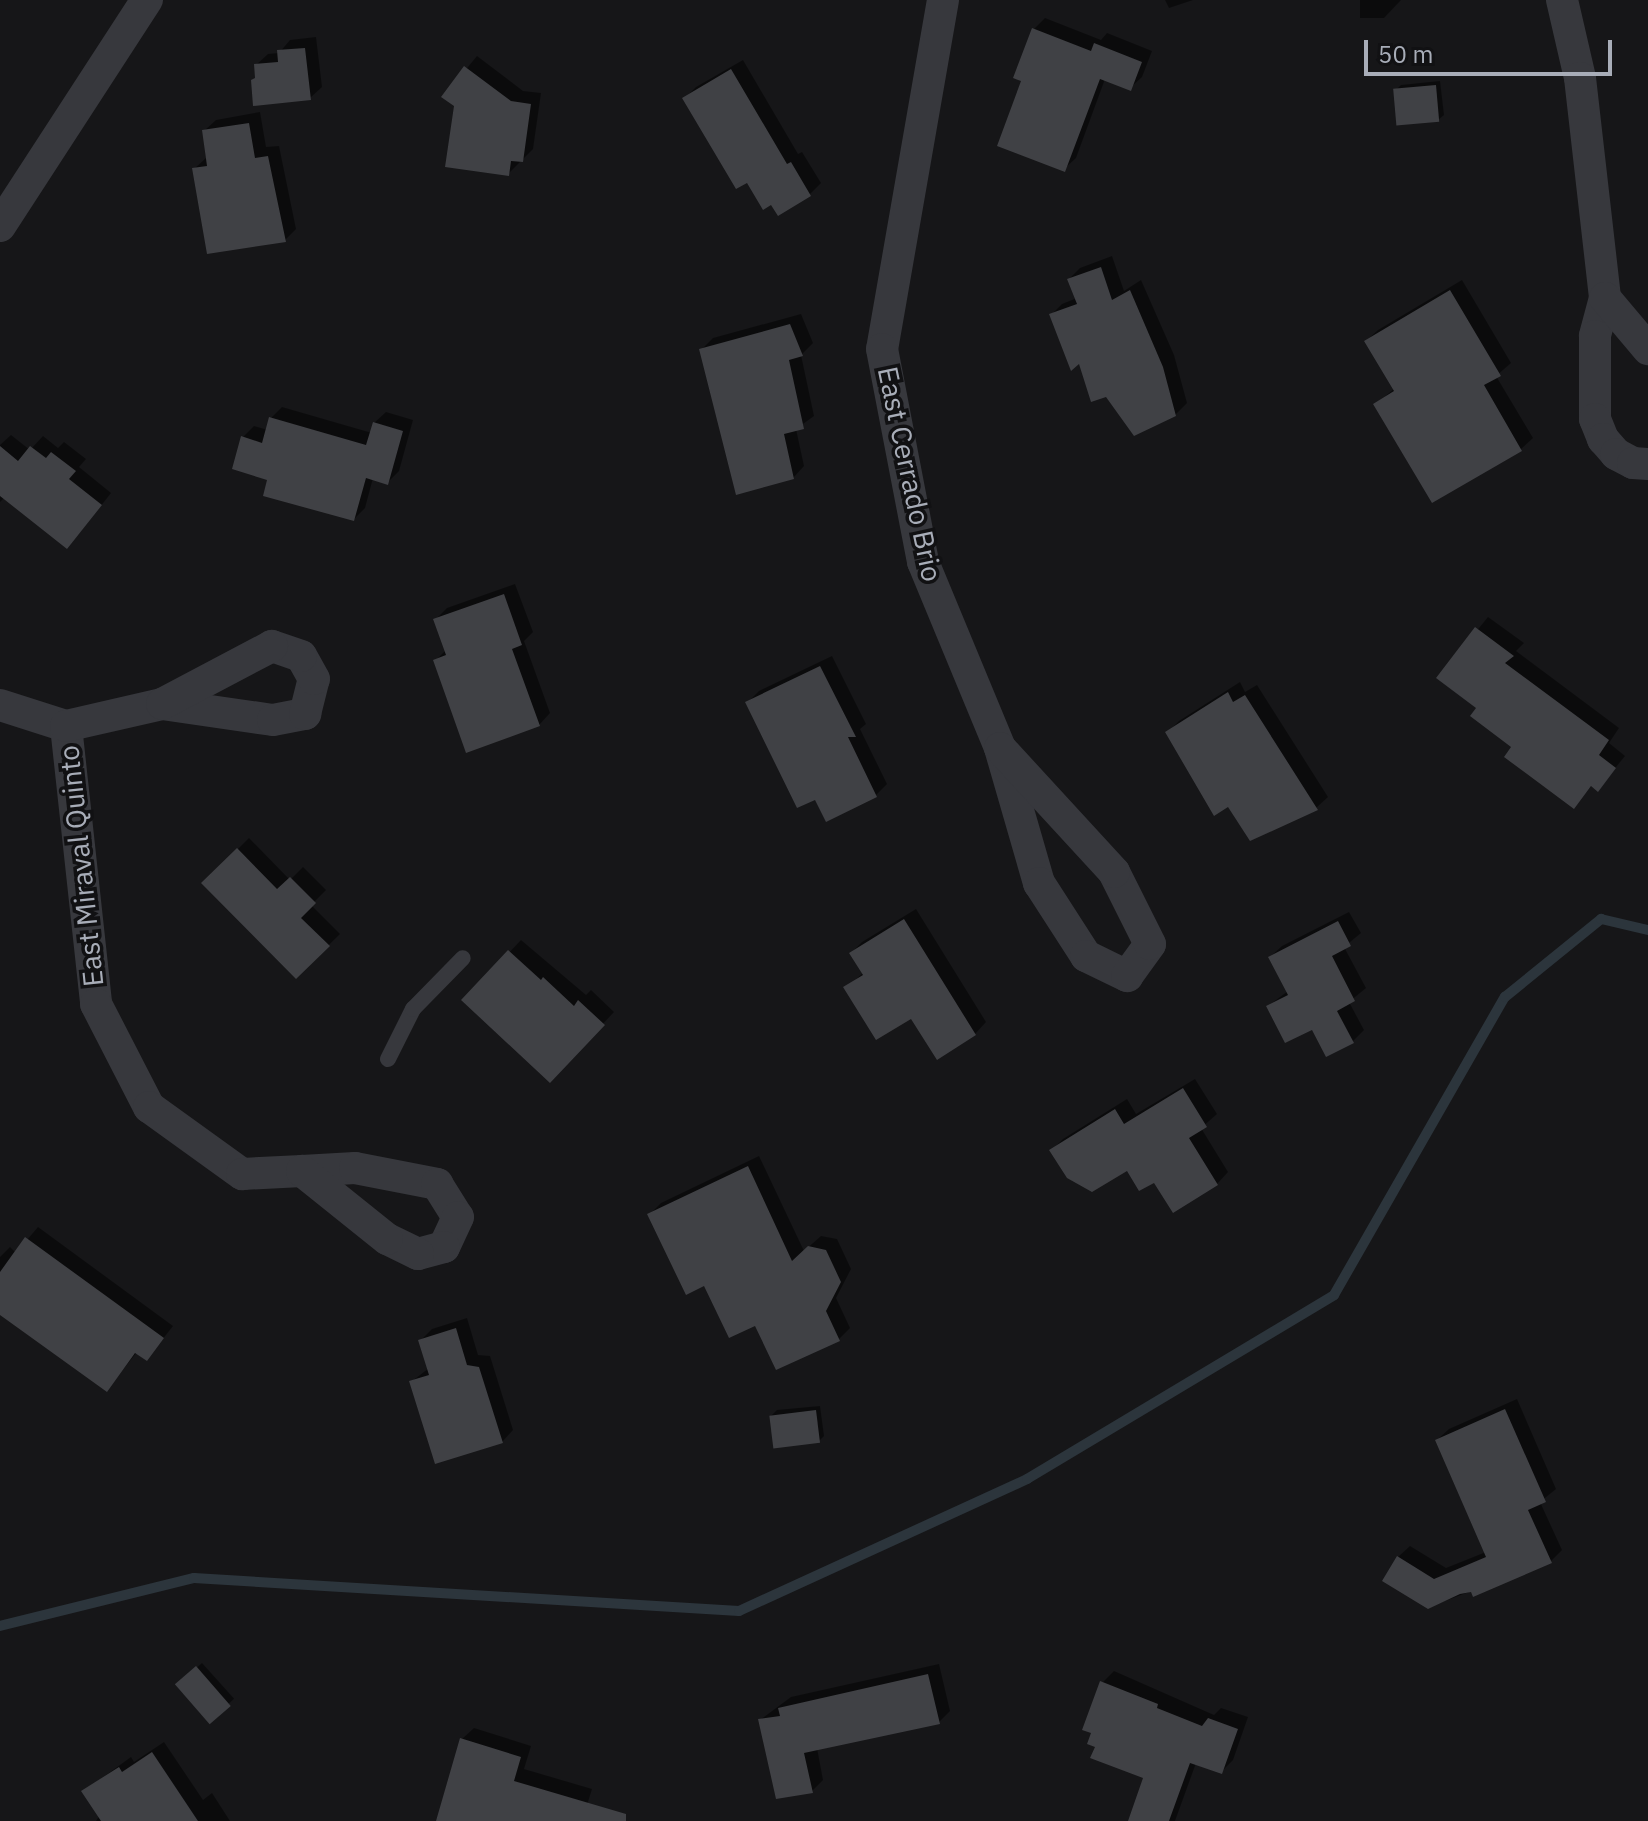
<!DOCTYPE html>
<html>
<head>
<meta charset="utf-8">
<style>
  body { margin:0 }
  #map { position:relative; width:1648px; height:1821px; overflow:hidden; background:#161618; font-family:"IBM Plex Sans",sans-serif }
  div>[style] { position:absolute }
  .shadow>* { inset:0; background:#0007; transform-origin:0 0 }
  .stream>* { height:10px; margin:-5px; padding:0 5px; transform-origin:5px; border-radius:5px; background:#2c353c }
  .building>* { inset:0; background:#404145; transform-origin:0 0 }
  .lane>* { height:16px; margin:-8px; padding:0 8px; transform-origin:8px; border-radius:8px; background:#37383d }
  .street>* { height:32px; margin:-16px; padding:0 16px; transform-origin:16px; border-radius:16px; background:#37383d }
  span { translate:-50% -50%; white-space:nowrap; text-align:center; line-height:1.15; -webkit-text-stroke:7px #111113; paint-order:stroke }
  .street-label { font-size:28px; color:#a8adb8 }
  .scale { position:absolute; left:1364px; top:40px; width:248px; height:36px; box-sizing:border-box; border:4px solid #a8adb8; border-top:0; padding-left:10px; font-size:24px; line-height:28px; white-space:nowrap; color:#a8adb8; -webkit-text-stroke:6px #111113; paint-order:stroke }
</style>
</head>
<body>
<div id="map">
  <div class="shadow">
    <i style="clip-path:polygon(1165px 0,1193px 0,1169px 8px)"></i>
    <i style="clip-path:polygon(1360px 0,1401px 0,1384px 18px,1360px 18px)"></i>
    <i style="clip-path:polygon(1045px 18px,1101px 40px,1107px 33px,1152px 51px,1142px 77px,1130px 88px,1105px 79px,1076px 158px,1064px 169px,1024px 80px,1033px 30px)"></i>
    <i style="clip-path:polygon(316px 37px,322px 87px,310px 98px,256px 65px,268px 54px,279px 53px,290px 40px)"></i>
    <i style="clip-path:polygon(477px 56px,523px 91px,541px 93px,533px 149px,508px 174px,456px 105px,444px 96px)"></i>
    <i style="clip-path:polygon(743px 60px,798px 154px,802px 152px,821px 183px,809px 195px,772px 202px,748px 180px,684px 99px,696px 87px)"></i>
    <i style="clip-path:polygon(1440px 81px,1444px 115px,1438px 120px,1396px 90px,1401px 85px)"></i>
    <i style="clip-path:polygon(260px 112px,266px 147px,279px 146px,296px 229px,285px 240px,194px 169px,206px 158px,204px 131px,216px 120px)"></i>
    <i style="clip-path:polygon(1112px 256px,1124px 291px,1141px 280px,1174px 355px,1187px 403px,1175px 415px,1080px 361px,1051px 315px,1062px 304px,1077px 298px,1069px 279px,1080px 268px)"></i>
    <i style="clip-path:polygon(1462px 280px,1511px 363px,1496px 376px,1533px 438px,1521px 449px,1433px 501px,1376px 404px,1395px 388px,1366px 341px,1378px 330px)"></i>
    <i style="clip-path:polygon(801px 314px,813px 343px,801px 355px,814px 416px,796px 429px,804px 466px,793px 478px,701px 350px,713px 338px)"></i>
    <i style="clip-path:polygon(282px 407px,372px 433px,374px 423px,386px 412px,413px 420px,399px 471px,387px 483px,373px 478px,365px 508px,354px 519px,270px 479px,243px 437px,254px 426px,268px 430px,271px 418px)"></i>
    <i style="clip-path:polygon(11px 435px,30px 450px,43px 436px,58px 448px,64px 442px,86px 459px,79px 467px,111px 493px,78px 535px,5px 497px,0 502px,0 445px)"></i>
    <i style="clip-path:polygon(515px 584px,533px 632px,524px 641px,550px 713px,539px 725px,435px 661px,446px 650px,435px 620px,447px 608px)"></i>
    <i style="clip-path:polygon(1488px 617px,1524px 643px,1516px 651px,1619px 728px,1609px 743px,1625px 756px,1598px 789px,1592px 785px,1574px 806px,1479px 708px,1439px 677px)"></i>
    <i style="clip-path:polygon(832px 656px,866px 724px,860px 729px,887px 784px,876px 795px,816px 797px,747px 703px,759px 691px)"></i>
    <i style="clip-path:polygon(1240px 682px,1245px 692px,1257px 685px,1328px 797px,1316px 808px,1228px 805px,1168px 732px,1179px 721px)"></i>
    <i style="clip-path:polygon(249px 838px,290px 880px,303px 867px,326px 890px,311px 905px,340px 934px,296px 977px,204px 883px)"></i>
    <i style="clip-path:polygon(916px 909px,986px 1022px,975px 1034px,912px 1016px,846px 988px,863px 973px,851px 953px,862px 942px)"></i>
    <i style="clip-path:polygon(1349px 912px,1361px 933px,1344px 947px,1366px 988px,1349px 1002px,1364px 1030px,1352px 1042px,1268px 1006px,1288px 991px,1270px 957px,1282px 946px)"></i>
    <i style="clip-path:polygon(521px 940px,586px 995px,591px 990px,614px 1012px,550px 1080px,464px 1000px)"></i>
    <i style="clip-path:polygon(1195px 1079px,1217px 1114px,1201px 1128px,1228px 1172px,1217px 1184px,1155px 1180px,1127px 1169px,1052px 1150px,1063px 1139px,1127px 1099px,1136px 1114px)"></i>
    <i style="clip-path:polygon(759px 1156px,804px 1251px,821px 1236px,837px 1239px,851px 1269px,836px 1298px,850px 1328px,839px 1339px,756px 1324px,705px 1283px,650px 1214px,661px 1203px)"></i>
    <i style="clip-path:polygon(38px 1227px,173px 1326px,147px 1359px,137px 1352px,107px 1390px,0 1312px,0 1257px,10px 1247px,16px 1253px)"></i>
    <i style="clip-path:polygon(467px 1318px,478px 1355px,490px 1356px,513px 1430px,502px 1442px,411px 1382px,429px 1368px,420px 1341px,432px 1329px)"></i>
    <i style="clip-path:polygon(1517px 1399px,1556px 1489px,1540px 1502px,1562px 1550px,1551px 1561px,1429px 1607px,1398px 1557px,1410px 1546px,1446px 1568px,1486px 1552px,1437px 1440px,1449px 1429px)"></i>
    <i style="clip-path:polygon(820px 1406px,824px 1436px,819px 1441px,771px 1416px,777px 1410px)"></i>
    <i style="left:202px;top:1663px;width:48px;height:33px;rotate:48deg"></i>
    <i style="clip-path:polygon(939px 1664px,950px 1711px,939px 1722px,817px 1748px,823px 1780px,812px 1791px,760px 1720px,791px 1697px)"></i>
    <i style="clip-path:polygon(1114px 1671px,1214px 1715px,1221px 1708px,1248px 1717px,1233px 1760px,1221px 1772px,1196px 1763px,1175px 1821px,1130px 1821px,1146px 1776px,1097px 1746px,1102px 1683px)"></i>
    <i style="clip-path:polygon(474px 1728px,531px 1746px,524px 1769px,592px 1789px,582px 1821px,455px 1821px,462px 1739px)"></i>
    <i style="clip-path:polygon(164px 1742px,203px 1800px,212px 1793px,230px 1821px,96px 1821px,100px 1815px,84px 1791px,131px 1757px,134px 1762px)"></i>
  </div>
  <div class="stream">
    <i style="left:0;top:1626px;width:200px;rotate:-13.9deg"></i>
    <i style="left:194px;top:1578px;width:546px;rotate:3.47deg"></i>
    <i style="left:739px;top:1611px;width:317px;rotate:-24.6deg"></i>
    <i style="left:1027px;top:1479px;width:358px;rotate:-30.9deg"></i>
    <i style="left:1334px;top:1295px;width:344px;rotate:-60.2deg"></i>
    <i style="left:1505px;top:997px;width:124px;rotate:-39.1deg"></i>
    <i style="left:1601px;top:919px;width:48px;rotate:13.2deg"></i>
  </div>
  <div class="building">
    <i style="clip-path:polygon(1032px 28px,1091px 51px,1094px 43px,1142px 62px,1131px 91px,1100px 79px,1065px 172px,997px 146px,1021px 81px,1013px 78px)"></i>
    <i style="clip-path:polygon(305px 48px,311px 100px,253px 106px,251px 80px,255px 78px,254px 64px,278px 62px,277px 50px)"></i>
    <i style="clip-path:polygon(464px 66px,511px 101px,531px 104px,523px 162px,511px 161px,509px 176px,445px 167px,454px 106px,441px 97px)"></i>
    <i style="clip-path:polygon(731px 69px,787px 164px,791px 162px,811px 196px,778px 216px,771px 205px,763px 210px,747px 183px,736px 189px,682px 98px)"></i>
    <i style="left:1436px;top:85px;width:37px;height:43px;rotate:85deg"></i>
    <i style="clip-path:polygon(249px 123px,255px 158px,268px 156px,286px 242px,207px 254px,192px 168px,207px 166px,202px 130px)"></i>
    <i style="clip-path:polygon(1101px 267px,1112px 300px,1130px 290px,1163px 367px,1176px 416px,1134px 436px,1106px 397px,1091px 402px,1079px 364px,1071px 371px,1049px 314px,1077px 304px,1067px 279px)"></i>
    <i style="clip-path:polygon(1450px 290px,1501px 376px,1484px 385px,1522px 451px,1432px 503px,1373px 404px,1394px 391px,1364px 341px)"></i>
    <i style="clip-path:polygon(790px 324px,803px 356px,789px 360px,804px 429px,784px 434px,794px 479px,736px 495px,699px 349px)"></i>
    <i style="clip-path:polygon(269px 417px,366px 445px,373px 422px,403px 431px,388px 485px,366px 478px,354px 521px,263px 496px,267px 480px,232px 469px,241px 436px,262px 443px)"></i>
    <i style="clip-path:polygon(0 446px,18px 461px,30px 446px,46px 458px,51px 452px,76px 471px,69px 479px,102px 505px,67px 549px,0 496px)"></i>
    <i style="clip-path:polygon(504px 594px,522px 645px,512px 649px,540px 726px,466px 753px,433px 660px,446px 655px,433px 619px)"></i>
    <i style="clip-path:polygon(1475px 627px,1514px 656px,1505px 663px,1609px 740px,1599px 755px,1616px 768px,1598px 792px,1591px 786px,1574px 809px,1504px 757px,1511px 747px,1470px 716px,1476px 708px,1436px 678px)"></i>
    <i style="clip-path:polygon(820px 666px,856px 737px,848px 737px,877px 797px,826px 822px,815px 800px,797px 808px,745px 702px)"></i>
    <i style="clip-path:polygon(1228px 692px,1233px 702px,1245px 695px,1318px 810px,1250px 841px,1228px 807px,1214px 816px,1165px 732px)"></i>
    <i style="clip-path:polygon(237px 848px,277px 889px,290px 877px,316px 903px,301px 918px,330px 946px,296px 979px,201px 883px)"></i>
    <i style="clip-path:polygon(904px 919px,976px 1035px,937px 1060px,911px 1019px,876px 1040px,843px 987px,863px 975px,849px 953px)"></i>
    <i style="clip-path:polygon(1338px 921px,1351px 946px,1332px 956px,1355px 1001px,1337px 1011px,1354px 1043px,1326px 1057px,1312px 1030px,1285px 1043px,1266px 1006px,1288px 995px,1268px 957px)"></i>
    <i style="clip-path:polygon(508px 950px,541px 980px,543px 977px,574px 1006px,578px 1000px,605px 1025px,550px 1083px,461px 1000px)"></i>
    <i style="clip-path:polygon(1183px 1088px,1207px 1127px,1189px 1138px,1218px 1185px,1173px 1213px,1154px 1183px,1139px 1191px,1127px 1171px,1092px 1192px,1067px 1178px,1049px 1150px,1115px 1109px,1124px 1124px)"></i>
    <i style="clip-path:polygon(748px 1166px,792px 1261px,808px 1246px,826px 1250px,841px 1282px,826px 1311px,840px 1341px,776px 1370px,755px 1326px,729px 1338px,704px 1286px,686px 1295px,647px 1214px)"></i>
    <i style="clip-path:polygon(25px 1237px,164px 1338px,147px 1361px,135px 1353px,107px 1392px,0 1315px,0 1272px)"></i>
    <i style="clip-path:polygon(456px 1328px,467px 1365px,479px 1367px,503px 1443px,435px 1464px,409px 1381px,429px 1375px,418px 1340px)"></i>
    <i style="clip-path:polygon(1505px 1409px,1546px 1502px,1528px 1510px,1552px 1563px,1473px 1597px,1471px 1592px,1460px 1594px,1428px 1609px,1382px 1581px,1397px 1556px,1434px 1579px,1486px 1557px,1435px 1440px)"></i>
    <i style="left:816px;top:1410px;width:33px;height:47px;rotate:83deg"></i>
    <i style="left:196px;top:1666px;width:53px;height:28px;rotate:49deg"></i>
    <i style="clip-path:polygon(928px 1674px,940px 1724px,804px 1753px,813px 1793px,776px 1799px,758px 1719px,780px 1716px,778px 1708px)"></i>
    <i style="clip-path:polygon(1100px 1681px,1158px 1704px,1157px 1708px,1202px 1726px,1208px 1718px,1238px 1729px,1222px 1774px,1190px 1763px,1169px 1821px,1128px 1821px,1143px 1778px,1090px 1758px,1095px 1747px,1087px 1744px,1091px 1733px,1082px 1730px)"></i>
    <i style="clip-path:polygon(460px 1738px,521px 1757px,514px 1781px,626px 1814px,626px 1821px,436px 1821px)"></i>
    <i style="clip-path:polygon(152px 1752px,198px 1821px,101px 1821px,81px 1791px,119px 1767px,122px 1772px)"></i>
  </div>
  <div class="lane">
    <i style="left:388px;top:1059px;width:56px;rotate:-63.4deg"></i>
    <i style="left:413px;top:1009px;width:71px;rotate:-45.6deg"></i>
  </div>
  <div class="street">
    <i style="left:943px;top:0;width:354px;rotate:99.9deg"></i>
    <i style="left:882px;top:349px;width:217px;rotate:79.1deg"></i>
    <i style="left:923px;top:562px;width:201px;rotate:67.5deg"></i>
    <i style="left:1000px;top:748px;width:141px;rotate:73.9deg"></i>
    <i style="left:1039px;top:883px;width:87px;rotate:57.2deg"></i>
    <i style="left:1086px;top:956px;width:46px;rotate:26deg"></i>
    <i style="left:1127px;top:976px;width:39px;rotate:-54deg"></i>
    <i style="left:1150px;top:944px;width:80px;rotate:-116.6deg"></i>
    <i style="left:1114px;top:872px;width:168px;rotate:-132.6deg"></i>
    <i style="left:1562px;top:0;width:80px;rotate:77deg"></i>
    <i style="left:1580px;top:78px;width:221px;rotate:83.5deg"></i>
    <i style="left:1605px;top:298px;width:39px;rotate:105deg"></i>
    <i style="left:1595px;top:336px;width:83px;rotate:90deg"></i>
    <i style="left:1595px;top:419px;width:22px;rotate:68deg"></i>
    <i style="left:1603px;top:439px;width:20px;rotate:49deg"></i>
    <i style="left:1616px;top:454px;width:19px;rotate:28deg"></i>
    <i style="left:1633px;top:463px;width:15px;rotate:4deg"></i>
    <i style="left:0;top:226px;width:270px;rotate:-57deg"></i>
    <i style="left:1605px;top:298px;width:67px;rotate:49.9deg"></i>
    <i style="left:0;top:705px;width:69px;rotate:17.7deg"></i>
    <i style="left:66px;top:726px;width:280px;rotate:83.8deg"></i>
    <i style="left:96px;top:1004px;width:116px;rotate:62.8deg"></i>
    <i style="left:149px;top:1107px;width:115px;rotate:35.8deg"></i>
    <i style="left:242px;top:1174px;width:60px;rotate:-2.9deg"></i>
    <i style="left:302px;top:1171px;width:53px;rotate:-3.2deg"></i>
    <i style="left:355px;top:1168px;width:84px;rotate:11deg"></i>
    <i style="left:437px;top:1184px;width:39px;rotate:58deg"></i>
    <i style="left:458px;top:1217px;width:33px;rotate:115deg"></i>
    <i style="left:444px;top:1247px;width:27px;rotate:165deg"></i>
    <i style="left:418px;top:1254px;width:34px;rotate:-154deg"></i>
    <i style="left:387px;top:1239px;width:109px;rotate:-141.3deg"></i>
    <i style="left:66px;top:726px;width:98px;rotate:-12.9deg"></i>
    <i style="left:162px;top:704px;width:112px;rotate:8.2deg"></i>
    <i style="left:273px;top:720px;width:33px;rotate:-11deg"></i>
    <i style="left:305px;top:714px;width:36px;rotate:-76deg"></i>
    <i style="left:314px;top:679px;width:26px;rotate:-119deg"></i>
    <i style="left:301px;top:656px;width:31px;rotate:-161deg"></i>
    <i style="left:272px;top:646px;width:124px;rotate:152.2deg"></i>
  </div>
  <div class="street-label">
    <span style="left:910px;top:474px;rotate:78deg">East Cerrado Brio</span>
    <span style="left:81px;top:866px;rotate:-96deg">East Miraval Quinto</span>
  </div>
  <div class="scale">50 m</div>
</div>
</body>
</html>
